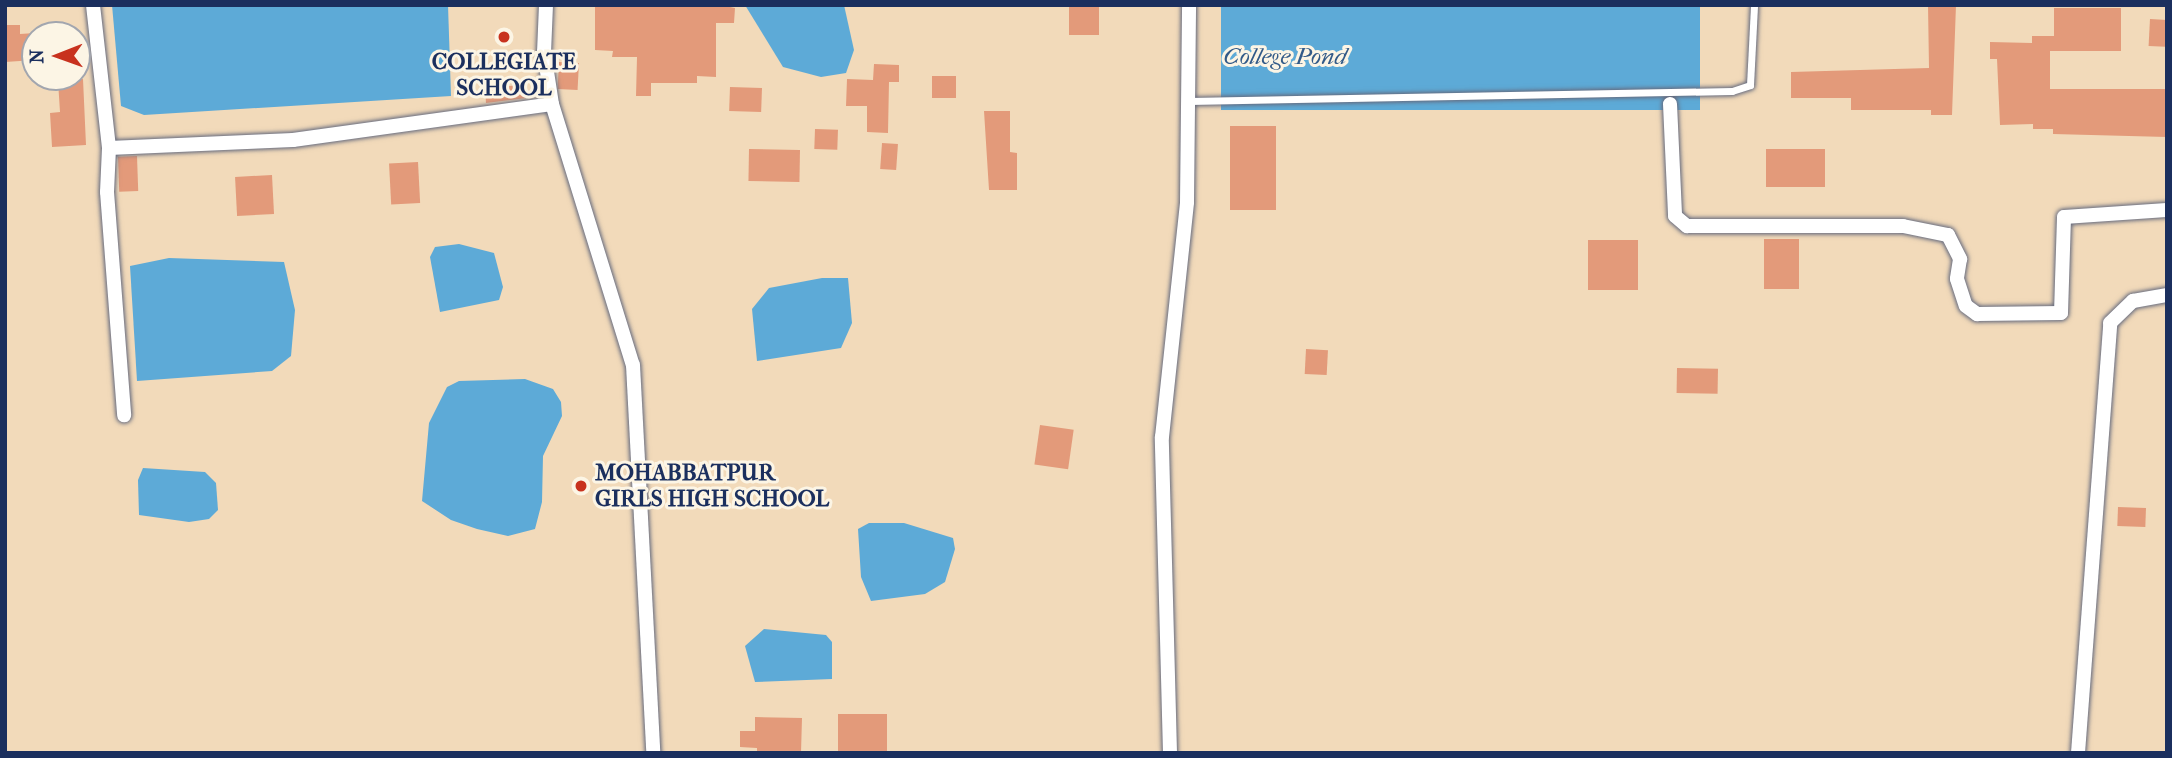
<!DOCTYPE html>
<html>
<head>
<meta charset="utf-8">
<style>
  body { margin:0 }
  #map { position:relative; width:2172px; height:758px; overflow:hidden; background:#f2daba; font-family:"IM FELL French Canon",serif }
  div>[style] { position:absolute }
  .water>* { inset:0; background:#5daad7; transform-origin:0 0 }
  .building>* { inset:0; background:#e39a7a; transform-origin:0 0 }
  .roads { filter:drop-shadow(0 0 2px #666b7e) drop-shadow(0 0 2px #666b7e) }
  .lane>* { height:7px; margin:-3.5px; padding:0 3.5px; transform-origin:3.5px; border-radius:3.5px; background:#fff }
  .street>* { height:14px; margin:-7px; padding:0 7px; transform-origin:7px; border-radius:7px; background:#fff }
  .dots>* { width:19px; height:19px; translate:-50% -50%; box-sizing:border-box; border:4px solid #fcf5e5; border-radius:50% }
  span { translate:-50% -50%; white-space:nowrap; text-align:center; line-height:1.15; -webkit-text-stroke:6px #fcf5e5; paint-order:stroke }
  .poi-label { font-size:23px; color:#1b2f5e; font-weight:700 }
  .left { translate:0 -50%; text-align:left }
  .water-label { font-size:24px; color:#325a88; font-style:italic }
  .frame { position:absolute; inset:0; border:7px solid #1b2f5e; pointer-events:none }
  .north { position:absolute; left:21px; top:21px; width:70px; height:70px; box-sizing:border-box; background:#fcf5e5; border:2px solid #a2a6af; border-radius:50%; rotate:269deg; font-size:19px; font-weight:700; line-height:28px; text-align:center; color:#1b2f5e }
  .north::after { content:''; display:block; margin:auto; width:24px; height:32px; background:#c8321e; clip-path:polygon(50% 0,100% 100%,50% 72%,0 100%) }
</style>
</head>
<body>
<div id="map">
  <div class="water">
    <i style="clip-path:polygon(112px 5px,448px 5px,451px 96px,144px 115px,121px 106px)"></i>
    <i style="clip-path:polygon(745px 5px,844px 5px,854px 50px,846px 73px,821px 77px,783px 67px)"></i>
    <i style="left:1221px;top:5px;width:479px;height:105px"></i>
    <i style="clip-path:polygon(459px 244px,494px 253px,503px 287px,499px 300px,440px 312px,430px 257px,435px 247px)"></i>
    <i style="clip-path:polygon(169px 258px,284px 262px,295px 310px,291px 356px,272px 371px,137px 381px,130px 266px)"></i>
    <i style="clip-path:polygon(822px 278px,848px 278px,852px 323px,841px 348px,757px 361px,752px 309px,769px 288px)"></i>
    <i style="clip-path:polygon(525px 379px,553px 389px,561px 402px,562px 416px,543px 456px,542px 502px,535px 529px,508px 536px,477px 529px,451px 520px,422px 501px,429px 423px,447px 387px,459px 381px)"></i>
    <i style="clip-path:polygon(143px 468px,205px 472px,216px 483px,218px 510px,209px 519px,189px 522px,139px 515px,138px 480px)"></i>
    <i style="clip-path:polygon(869px 523px,904px 523px,953px 538px,955px 549px,945px 582px,925px 594px,871px 601px,861px 577px,858px 529px)"></i>
    <i style="clip-path:polygon(764px 629px,826px 635px,832px 642px,832px 679px,755px 682px,745px 646px)"></i>
  </div>
  <div class="building">
    <i style="clip-path:polygon(595px 5px,720px 5px,735px 8px,734px 23px,716px 23px,716px 77px,697px 76px,697px 83px,651px 83px,651px 96px,636px 96px,637px 57px,612px 57px,613px 51px,595px 50px)"></i>
    <i style="left:1069px;top:5px;width:30px;height:30px"></i>
    <i style="clip-path:polygon(1928px 5px,1956px 5px,1952px 115px,1931px 115px,1931px 110px,1851px 110px,1851px 98px,1791px 98px,1791px 72px,1929px 68px)"></i>
    <i style="clip-path:polygon(2054px 8px,2121px 8px,2121px 51px,2050px 51px,2050px 89px,2167px 89px,2167px 137px,2053px 134px,2053px 129px,2033px 129px,2033px 124px,2000px 125px,1997px 59px,1990px 59px,1990px 42px,2032px 43px,2032px 36px,2054px 36px)"></i>
    <i style="left:2150px;top:19px;width:17px;height:27px;rotate:3deg"></i>
    <i style="clip-path:polygon(5px 25px,20px 25px,20px 34px,35px 33px,35px 60px,5px 62px)"></i>
    <i style="left:559px;top:62px;width:20px;height:27px;rotate:3deg"></i>
    <i style="clip-path:polygon(874px 64px,899px 65px,899px 82px,889px 82px,888px 133px,867px 132px,867px 106px,846px 106px,847px 79px,873px 80px)"></i>
    <i style="left:932px;top:76px;width:24px;height:22px"></i>
    <i style="clip-path:polygon(83px 79px,86px 145px,52px 147px,50px 113px,60px 112px,58px 81px)"></i>
    <i style="clip-path:polygon(527px 85px,527px 98px,486px 103px,485px 87px)"></i>
    <i style="left:730px;top:87px;width:32px;height:24px;rotate:2deg"></i>
    <i style="clip-path:polygon(984px 111px,1010px 111px,1010px 152px,1017px 153px,1017px 190px,989px 190px)"></i>
    <i style="left:1230px;top:126px;width:46px;height:84px"></i>
    <i style="left:815px;top:129px;width:23px;height:20px;rotate:2deg"></i>
    <i style="left:882px;top:143px;width:16px;height:26px;rotate:4deg"></i>
    <i style="left:749px;top:149px;width:51px;height:32px;rotate:1deg"></i>
    <i style="left:1766px;top:149px;width:59px;height:38px"></i>
    <i style="left:137px;top:156px;width:35px;height:19px;rotate:88deg"></i>
    <i style="left:418px;top:162px;width:41px;height:29px;rotate:87deg"></i>
    <i style="left:272px;top:175px;width:39px;height:37px;rotate:87deg"></i>
    <i style="left:1764px;top:239px;width:35px;height:50px"></i>
    <i style="left:1588px;top:240px;width:50px;height:50px"></i>
    <i style="left:1306px;top:349px;width:22px;height:25px;rotate:3deg"></i>
    <i style="left:1677px;top:368px;width:41px;height:25px;rotate:1deg"></i>
    <i style="left:1040px;top:425px;width:34px;height:40px;rotate:8deg"></i>
    <i style="left:2118px;top:507px;width:28px;height:19px;rotate:2deg"></i>
    <i style="left:838px;top:714px;width:49px;height:37px"></i>
    <i style="clip-path:polygon(755px 717px,802px 718px,801px 753px,757px 753px,757px 748px,740px 747px,740px 731px,755px 731px)"></i>
  </div>
  <div class="roads">
    <div class="lane">
      <i style="left:1189px;top:101px;width:543px;rotate:-1.06deg"></i>
      <i style="left:1732px;top:91px;width:19px;rotate:-18deg"></i>
      <i style="left:1750px;top:85px;width:80px;rotate:-87.1deg"></i>
    </div>
    <div class="street">
      <i style="left:93px;top:5px;width:144px;rotate:83.6deg"></i>
      <i style="left:109px;top:148px;width:44px;rotate:92.6deg"></i>
      <i style="left:107px;top:192px;width:224px;rotate:85.6deg"></i>
      <i style="left:546px;top:5px;width:47px;rotate:92.4deg"></i>
      <i style="left:544px;top:52px;width:53px;rotate:81.3deg"></i>
      <i style="left:552px;top:104px;width:273px;rotate:72.8deg"></i>
      <i style="left:633px;top:365px;width:389px;rotate:87deg"></i>
      <i style="left:1670px;top:104px;width:112px;rotate:87.4deg"></i>
      <i style="left:1675px;top:216px;width:16px;rotate:40deg"></i>
      <i style="left:1687px;top:226px;width:216px"></i>
      <i style="left:1903px;top:226px;width:46px;rotate:11.3deg"></i>
      <i style="left:1948px;top:235px;width:27px;rotate:63deg"></i>
      <i style="left:1960px;top:259px;width:20px;rotate:99deg"></i>
      <i style="left:1957px;top:279px;width:28px;rotate:72deg"></i>
      <i style="left:1966px;top:306px;width:14px;rotate:36deg"></i>
      <i style="left:1977px;top:314px;width:84px;rotate:-0.7deg"></i>
      <i style="left:2061px;top:313px;width:96px;rotate:-88.2deg"></i>
      <i style="left:2064px;top:217px;width:103px;rotate:-3.9deg"></i>
      <i style="left:109px;top:148px;width:184px;rotate:-2.5deg"></i>
      <i style="left:293px;top:140px;width:261px;rotate:-7.9deg"></i>
      <i style="left:1170px;top:753px;width:316px;rotate:-91.5deg"></i>
      <i style="left:1162px;top:437px;width:236px;rotate:-83.9deg"></i>
      <i style="left:1187px;top:202px;width:197px;rotate:-89.4deg"></i>
      <i style="left:2078px;top:753px;width:431px;rotate:-85.7deg"></i>
      <i style="left:2110px;top:323px;width:32px;rotate:-44deg"></i>
      <i style="left:2133px;top:301px;width:35px;rotate:-10deg"></i>
    </div>
  </div>
  <div class="dots">
    <i style="left:504px;top:37px;background:#c8321e"></i>
    <i style="left:581px;top:486px;background:#c8321e"></i>
  </div>
  <div class="poi-label">
    <span style="left:504px;top:75px">COLLEGIATE<br>SCHOOL</span>
    <span class="left" style="left:595px;top:486px">MOHABBATPUR<br>GIRLS HIGH SCHOOL</span>
  </div>
  <div class="water-label">
    <span style="left:1285px;top:57px">College Pond</span>
  </div>
  <div class="frame"></div>
  <div class="north">N</div>
</div>
</body>
</html>
